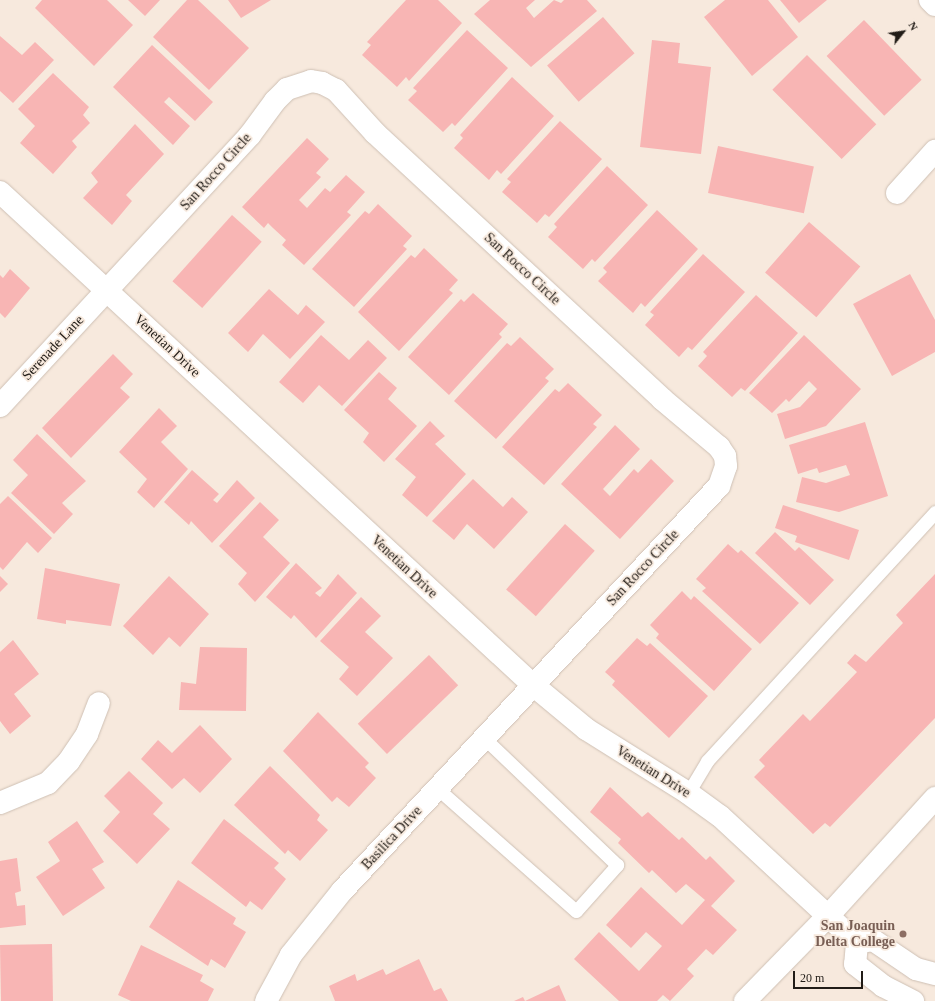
<!DOCTYPE html>
<html>
<head>
<meta charset="utf-8">
<style>
  body { margin:0 }
  #map { position:relative; width:935px; height:1001px; overflow:hidden; background:#f7e9dd; font-family:"Times New Roman",serif }
  div>[style] { position:absolute }
  .building>* { inset:0; background:#f8b5b4; transform-origin:0 0 }
  .roads { filter:drop-shadow(0 0 1px #cec0b4) drop-shadow(0 0 1px #cec0b4) }
  .service>* { height:13px; margin:-6.5px; padding:0 6.5px; transform-origin:6.5px; border-radius:6.5px; background:#fff }
  .minor>* { height:22px; margin:-11px; padding:0 11px; transform-origin:11px; border-radius:11px; background:#fff }
  .secondary>* { height:22px; margin:-11px; padding:0 11px; transform-origin:11px; border-radius:11px; background:#fff }
  .dots>* { width:11px; height:11px; translate:-50% -50%; box-sizing:border-box; border:2px solid #f7e9dd; border-radius:50% }
  span { translate:-50% -50%; white-space:nowrap; text-align:center; line-height:1.15; -webkit-text-stroke:3.5px #f7e9dd; paint-order:stroke }
  .street-label { font-size:14px; color:#211c17 }
  .education-label { font-size:14px; color:#785e54; font-weight:700 }
  .right { translate:-100% -50%; text-align:right }
  .north { position:absolute; left:883px; top:12px; width:40px; height:40px; -webkit-text-stroke:3px #f7e9dd; paint-order:stroke; rotate:60deg; font-size:11px; font-weight:700; line-height:16px; text-align:center; color:#211c17 }
  .north::after { content:''; display:block; margin:auto; width:14px; height:18px; background:#211c17; clip-path:polygon(50% 0,100% 100%,50% 72%,0 100%) }
  .scale { position:absolute; left:793px; top:971px; width:70px; height:18px; box-sizing:border-box; border:2px solid #211c17; border-top:0; padding-left:5px; font-size:12px; line-height:14px; white-space:nowrap; color:#211c17; -webkit-text-stroke:3px #f7e9dd; paint-order:stroke }
</style>
</head>
<body>
<div id="map">
  <div class="building">
    <i style="clip-path:polygon(42px 0,107px 0,133px 25px,94px 66px,35px 8px)"></i>
    <i style="clip-path:polygon(128px 0,160px 0,145px 16px)"></i>
    <i style="clip-path:polygon(187px 0,198px 0,249px 48px,209px 90px,153px 37px)"></i>
    <i style="clip-path:polygon(228px 0,271px 0,241px 18px)"></i>
    <i style="clip-path:polygon(406px 0,438px 0,462px 23px,409px 81px,406px 77px,397px 87px,362px 55px,371px 45px,367px 42px)"></i>
    <i style="clip-path:polygon(490px 0,535px 0,526px 8px,534px 18px,554px 0,561px 3px,564px 0,587px 0,597px 11px,531px 67px,474px 14px)"></i>
    <i style="clip-path:polygon(725px 0,768px 0,798px 37px,752px 76px,704px 17px)"></i>
    <i style="clip-path:polygon(780px 0,827px 0,799px 23px)"></i>
    <i style="left:603px;top:17px;width:48px;height:74px;rotate:49deg"></i>
    <i style="left:864px;top:20px;width:83px;height:52px;rotate:46deg"></i>
    <i style="clip-path:polygon(467px 30px,508px 68px,455px 126px,452px 123px,443px 132px,408px 100px,417px 91px,413px 88px)"></i>
    <i style="clip-path:polygon(0 36px,22px 55px,35px 42px,54px 60px,13px 103px,0 91px)"></i>
    <i style="clip-path:polygon(652px 40px,680px 43px,678px 63px,711px 67px,701px 154px,640px 147px)"></i>
    <i style="clip-path:polygon(152px 45px,213px 102px,195px 121px,169px 97px,164px 102px,190px 126px,173px 145px,113px 87px)"></i>
    <i style="left:807px;top:55px;width:98px;height:49px;rotate:45deg"></i>
    <i style="clip-path:polygon(53px 73px,89px 107px,83px 115px,90px 123px,72px 141px,77px 147px,53px 174px,20px 143px,35px 126px,18px 109px)"></i>
    <i style="clip-path:polygon(512px 77px,554px 116px,501px 174px,497px 170px,489px 180px,454px 148px,463px 138px,460px 135px)"></i>
    <i style="clip-path:polygon(560px 121px,602px 159px,549px 217px,545px 214px,537px 223px,502px 192px,511px 182px,507px 179px)"></i>
    <i style="clip-path:polygon(135px 124px,164px 154px,126px 195px,132px 201px,112px 225px,83px 198px,98px 182px,91px 173px)"></i>
    <i style="clip-path:polygon(307px 138px,329px 159px,316px 173px,321px 177px,299px 200px,307px 208px,325px 188px,330px 192px,346px 175px,365px 192px,347px 212px,351px 215px,304px 265px,282px 245px,286px 240px,273px 228px,268px 223px,264px 228px,242px 207px)"></i>
    <i style="left:718px;top:146px;width:98px;height:48px;rotate:12deg"></i>
    <i style="clip-path:polygon(607px 166px,648px 205px,595px 262px,592px 259px,583px 269px,548px 237px,557px 227px,554px 224px)"></i>
    <i style="clip-path:polygon(378px 204px,412px 236px,403px 246px,407px 249px,354px 307px,312px 269px,365px 211px,369px 214px)"></i>
    <i style="clip-path:polygon(657px 210px,698px 249px,645px 307px,641px 303px,633px 313px,598px 281px,607px 272px,603px 268px)"></i>
    <i style="left:232px;top:215px;width:40px;height:89px;rotate:42deg"></i>
    <i style="left:809px;top:222px;width:68px;height:67px;rotate:41deg"></i>
    <i style="clip-path:polygon(424px 248px,458px 280px,449px 290px,453px 293px,399px 351px,358px 312px,411px 255px,415px 258px)"></i>
    <i style="clip-path:polygon(703px 254px,745px 292px,692px 350px,688px 347px,679px 357px,645px 325px,654px 315px,650px 312px)"></i>
    <i style="clip-path:polygon(10px 269px,30px 288px,5px 318px,0 313px,0 275px,3px 278px)"></i>
    <i style="clip-path:polygon(910px 274px,935px 320px,935px 352px,892px 376px,853px 304px)"></i>
    <i style="clip-path:polygon(269px 289px,298px 315px,306px 305px,325px 322px,290px 359px,263px 334px,248px 352px,228px 333px)"></i>
    <i style="clip-path:polygon(473px 293px,508px 324px,499px 334px,502px 337px,449px 395px,408px 357px,461px 299px,464px 302px)"></i>
    <i style="clip-path:polygon(756px 295px,798px 333px,745px 391px,741px 388px,732px 397px,698px 366px,707px 356px,703px 352px)"></i>
    <i style="clip-path:polygon(321px 335px,349px 360px,368px 340px,387px 358px,342px 406px,319px 385px,303px 403px,279px 382px)"></i>
    <i style="clip-path:polygon(804px 335px,861px 389px,826px 426px,785px 439px,777px 414px,800px 407px,817px 389px,809px 381px,789px 402px,786px 399px,772px 413px,749px 393px)"></i>
    <i style="clip-path:polygon(520px 337px,554px 369px,545px 378px,549px 381px,496px 439px,454px 401px,507px 343px,511px 346px)"></i>
    <i style="clip-path:polygon(113px 354px,133px 374px,120px 388px,130px 397px,71px 458px,42px 428px)"></i>
    <i style="clip-path:polygon(379px 372px,397px 388px,388px 399px,417px 426px,384px 462px,363px 442px,369px 433px,344px 410px)"></i>
    <i style="clip-path:polygon(568px 383px,602px 415px,593px 424px,597px 427px,544px 485px,502px 447px,555px 389px,559px 392px)"></i>
    <i style="clip-path:polygon(159px 408px,177px 426px,161px 442px,188px 469px,154px 508px,137px 492px,147px 479px,119px 452px)"></i>
    <i style="clip-path:polygon(430px 421px,445px 436px,435px 444px,466px 474px,427px 517px,402px 495px,416px 477px,395px 459px)"></i>
    <i style="clip-path:polygon(865px 422px,888px 496px,839px 512px,796px 502px,802px 477px,826px 483px,850px 475px,846px 465px,819px 473px,817px 468px,798px 474px,789px 445px)"></i>
    <i style="clip-path:polygon(615px 425px,640px 449px,603px 489px,610px 496px,634px 469px,638px 473px,651px 459px,674px 481px,620px 539px,561px 484px)"></i>
    <i style="clip-path:polygon(37px 434px,86px 481px,62px 503px,73px 514px,54px 534px,11px 493px,28px 475px,13px 460px)"></i>
    <i style="clip-path:polygon(192px 470px,219px 494px,213px 500px,217px 503px,237px 480px,255px 498px,212px 543px,191px 521px,189px 525px,164px 502px)"></i>
    <i style="clip-path:polygon(473px 479px,503px 507px,512px 497px,528px 512px,494px 549px,467px 524px,454px 540px,432px 521px)"></i>
    <i style="clip-path:polygon(8px 496px,52px 538px,38px 553px,27px 542px,3px 570px,0 567px,0 504px)"></i>
    <i style="clip-path:polygon(260px 502px,279px 520px,263px 537px,290px 563px,255px 602px,238px 584px,247px 573px,219px 546px)"></i>
    <i style="clip-path:polygon(783px 505px,859px 530px,849px 560px,795px 542px,797px 536px,775px 528px)"></i>
    <i style="left:565px;top:524px;width:40px;height:88px;rotate:42deg"></i>
    <i style="clip-path:polygon(775px 532px,795px 551px,799px 547px,834px 580px,810px 605px,755px 553px)"></i>
    <i style="clip-path:polygon(728px 544px,738px 553px,741px 550px,799px 603px,760px 644px,702px 591px,706px 588px,696px 579px)"></i>
    <i style="clip-path:polygon(296px 563px,322px 588px,315px 593px,320px 597px,338px 574px,357px 593px,316px 638px,294px 615px,291px 619px,266px 597px)"></i>
    <i style="clip-path:polygon(45px 568px,120px 584px,111px 626px,66px 620px,66px 624px,37px 619px)"></i>
    <i style="clip-path:polygon(935px 574px,935px 718px,830px 827px,825px 823px,813px 834px,754px 777px,765px 766px,759px 760px,803px 714px,810px 721px,857px 672px,847px 663px,855px 654px,866px 662px,868px 660px,903px 623px,896px 615px)"></i>
    <i style="clip-path:polygon(0 576px,8px 584px,0 592px)"></i>
    <i style="clip-path:polygon(169px 576px,209px 614px,180px 647px,169px 637px,153px 655px,123px 626px)"></i>
    <i style="clip-path:polygon(682px 591px,691px 600px,694px 596px,752px 649px,714px 691px,656px 638px,659px 634px,650px 625px)"></i>
    <i style="clip-path:polygon(361px 597px,381px 616px,365px 632px,393px 658px,357px 696px,339px 679px,349px 667px,320px 641px)"></i>
    <i style="clip-path:polygon(637px 638px,647px 646px,650px 643px,708px 696px,669px 738px,612px 685px,615px 681px,605px 672px)"></i>
    <i style="clip-path:polygon(13px 640px,39px 674px,14px 694px,31px 716px,10px 734px,0 721px,0 652px)"></i>
    <i style="clip-path:polygon(200px 647px,247px 648px,246px 711px,179px 710px,181px 682px,196px 684px)"></i>
    <i style="left:429px;top:655px;width:42px;height:99px;rotate:46deg"></i>
    <i style="clip-path:polygon(318px 712px,369px 763px,365px 767px,376px 778px,349px 807px,337px 797px,332px 802px,283px 751px)"></i>
    <i style="clip-path:polygon(200px 725px,232px 759px,200px 793px,184px 778px,172px 789px,141px 759px,158px 740px,172px 753px)"></i>
    <i style="clip-path:polygon(270px 766px,320px 815px,317px 820px,328px 830px,300px 861px,288px 850px,285px 854px,234px 805px)"></i>
    <i style="clip-path:polygon(129px 771px,163px 803px,153px 814px,170px 829px,137px 864px,103px 831px,120px 812px,104px 796px)"></i>
    <i style="clip-path:polygon(610px 787px,642px 817px,648px 812px,679px 840px,682px 837px,706px 860px,710px 856px,735px 881px,711px 906px,737px 930px,713px 955px,706px 949px,687px 969px,694px 976px,670px 1001px,663px 995px,657px 1001px,619px 1001px,574px 959px,599px 932px,639px 971px,662px 946px,646px 932px,631px 948px,606px 925px,641px 887px,682px 925px,705px 900px,686px 884px,676px 893px,652px 870px,649px 873px,618px 843px,621px 839px,590px 812px)"></i>
    <i style="clip-path:polygon(224px 819px,279px 863px,274px 868px,286px 879px,262px 910px,250px 901px,246px 907px,191px 863px)"></i>
    <i style="clip-path:polygon(77px 821px,104px 862px,92px 869px,105px 888px,63px 916px,36px 877px,60px 861px,48px 842px)"></i>
    <i style="clip-path:polygon(17px 858px,21px 891px,15px 893px,17px 906px,25px 905px,26px 925px,0 928px,0 861px)"></i>
    <i style="clip-path:polygon(178px 880px,236px 918px,233px 924px,246px 932px,225px 968px,211px 959px,208px 966px,149px 927px)"></i>
    <i style="left:52px;top:944px;width:57px;height:52px;rotate:89deg"></i>
    <i style="clip-path:polygon(141px 945px,203px 975px,200px 981px,214px 989px,208px 1001px,131px 1001px,118px 995px)"></i>
    <i style="clip-path:polygon(419px 959px,434px 991px,441px 988px,448px 1001px,335px 1001px,329px 986px,355px 974px,357px 981px,383px 969px,386px 975px)"></i>
    <i style="clip-path:polygon(559px 985px,566px 1001px,514px 1001px,523px 997px,525px 1001px)"></i>
  </div>
  <div class="roads">
    <div class="service">
      <i style="left:438px;top:789px;width:184px;rotate:41.5deg"></i>
      <i style="left:576px;top:911px;width:62px;rotate:-48.3deg"></i>
      <i style="left:617px;top:865px;width:184px;rotate:-136.3deg"></i>
      <i style="left:688px;top:793px;width:37px;rotate:-59deg"></i>
      <i style="left:707px;top:761px;width:338px;rotate:-47.5deg"></i>
    </div>
    <div class="minor">
      <i style="left:0;top:192px;width:726px;rotate:42.77deg"></i>
      <i style="left:533px;top:685px;width:69px;rotate:39.7deg"></i>
      <i style="left:586px;top:729px;width:120px;rotate:32.1deg"></i>
      <i style="left:688px;top:793px;width:39px;rotate:36deg"></i>
      <i style="left:720px;top:816px;width:187px;rotate:42.8deg"></i>
      <i style="left:897px;top:193px;width:57px;rotate:-47.9deg"></i>
      <i style="left:0;top:406px;width:369px;rotate:-47.3deg"></i>
      <i style="left:250px;top:135px;width:42px;rotate:-53.7deg"></i>
      <i style="left:275px;top:101px;width:17px;rotate:-45deg"></i>
      <i style="left:287px;top:89px;width:25px;rotate:-18deg"></i>
      <i style="left:311px;top:81px;width:11px;rotate:10deg"></i>
      <i style="left:322px;top:83px;width:16px;rotate:27deg"></i>
      <i style="left:336px;top:90px;width:58px;rotate:47.8deg"></i>
      <i style="left:375px;top:133px;width:391px;rotate:42.8deg"></i>
      <i style="left:662px;top:399px;width:75px;rotate:40.1deg"></i>
      <i style="left:719px;top:447px;width:11px;rotate:56deg"></i>
      <i style="left:725px;top:456px;width:10px;rotate:84deg"></i>
      <i style="left:726px;top:466px;width:21px;rotate:109deg"></i>
      <i style="left:719px;top:486px;width:553px;rotate:132.95deg"></i>
      <i style="left:342px;top:891px;width:82px;rotate:128.6deg"></i>
      <i style="left:291px;top:955px;width:52px;rotate:118.5deg"></i>
      <i style="left:0;top:803px;width:52px;rotate:-22.6deg"></i>
      <i style="left:48px;top:783px;width:30px;rotate:-46deg"></i>
      <i style="left:69px;top:761px;width:32px;rotate:-56deg"></i>
      <i style="left:87px;top:734px;width:33px;rotate:-69deg"></i>
      <i style="left:857px;top:943px;width:21px;rotate:95deg"></i>
      <i style="left:855px;top:964px;width:36px;rotate:38deg"></i>
      <i style="left:883px;top:986px;width:34px;rotate:27deg"></i>
      <i style="left:857px;top:943px;width:16px;rotate:-11deg"></i>
      <i style="left:873px;top:940px;width:52px;rotate:34deg"></i>
      <i style="left:916px;top:969px;width:20px;rotate:15deg"></i>
    </div>
    <div class="secondary">
      <i style="left:930px;top:0;width:7px;rotate:45deg"></i>
      <i style="left:745px;top:1001px;width:120px;rotate:-45.7deg"></i>
      <i style="left:829px;top:915px;width:158px;rotate:-47.8deg"></i>
    </div>
  </div>
  <div class="dots">
    <i style="left:903px;top:934px;background:#8d6e63"></i>
  </div>
  <div class="street-label">
    <span style="left:216px;top:172px;rotate:-48deg">San Rocco Circle</span>
    <span style="left:522px;top:269px;rotate:43deg">San Rocco Circle</span>
    <span style="left:167px;top:346px;rotate:43deg">Venetian Drive</span>
    <span style="left:53px;top:348px;rotate:-47deg">Serenade Lane</span>
    <span style="left:404px;top:567px;rotate:43deg">Venetian Drive</span>
    <span style="left:643px;top:568px;rotate:-47deg">San Rocco Circle</span>
    <span style="left:653px;top:772px;rotate:32deg">Venetian Drive</span>
    <span style="left:392px;top:838px;rotate:-47deg">Basilica Drive</span>
  </div>
  <div class="education-label">
    <span class="right" style="left:895px;top:934px">San Joaquin<br>Delta College</span>
  </div>
  <div class="north">N</div>
  <div class="scale">20 m</div>
</div>
</body>
</html>
